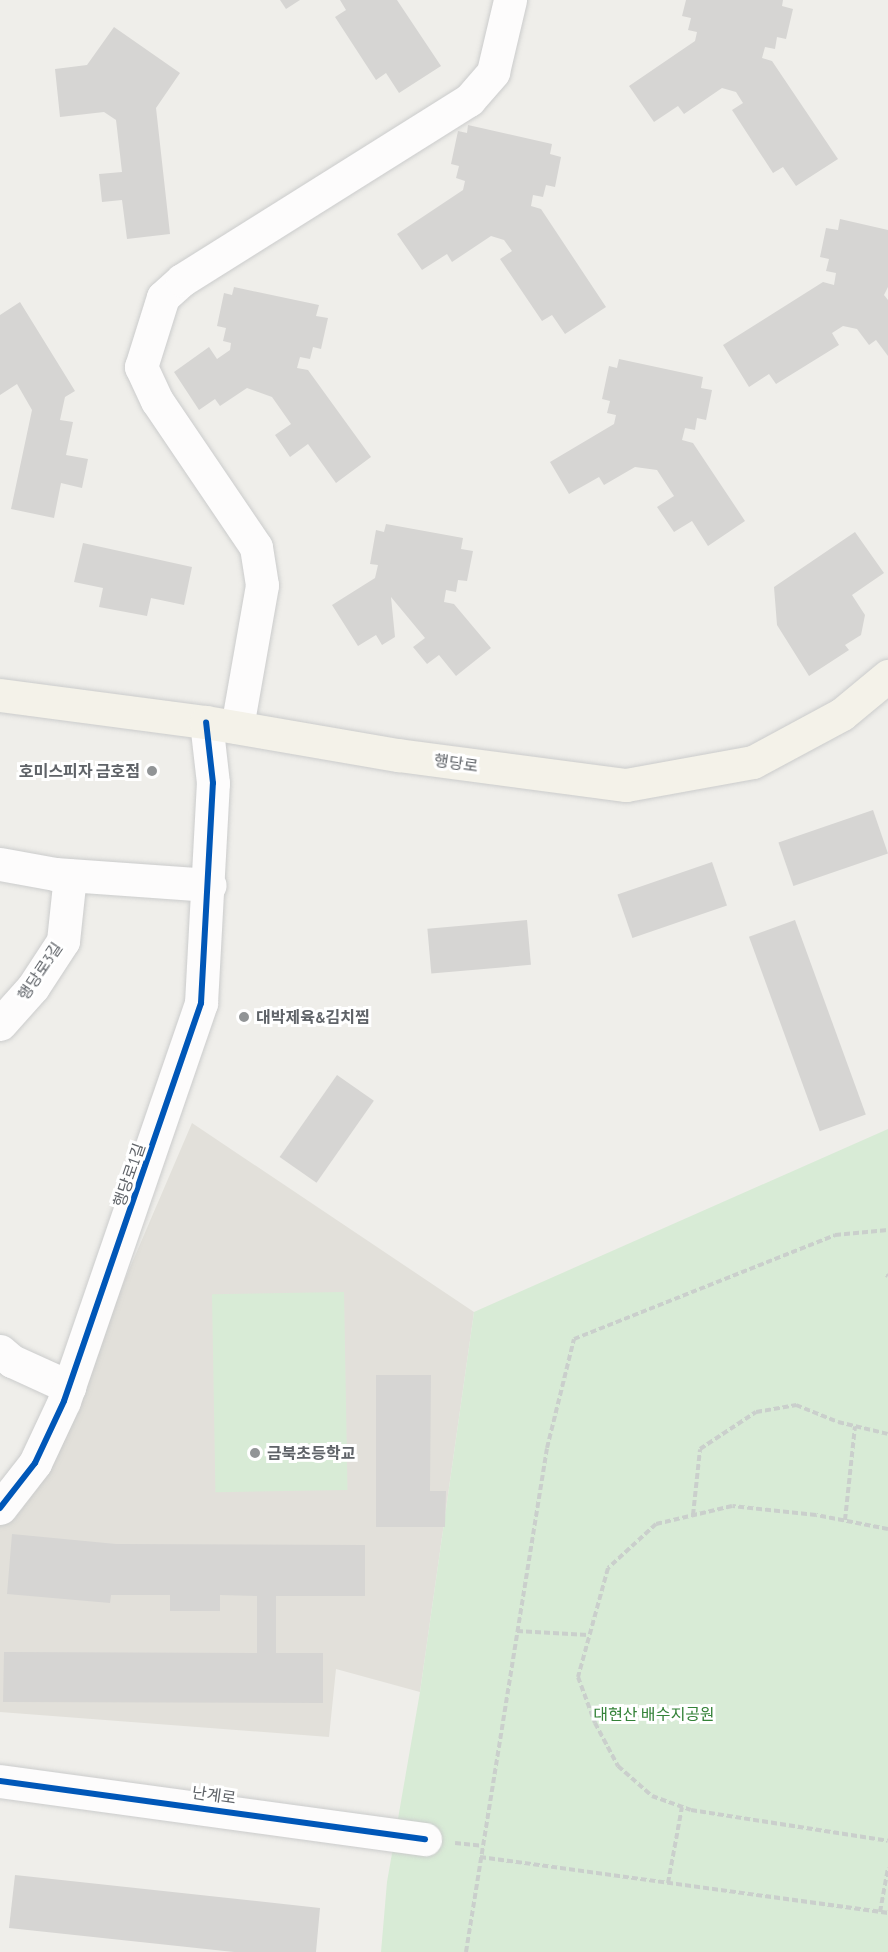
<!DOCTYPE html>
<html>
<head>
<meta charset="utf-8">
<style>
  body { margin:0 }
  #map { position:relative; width:888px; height:1952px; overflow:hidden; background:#efeeea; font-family:"PT Sans Narrow","Noto Sans KR",sans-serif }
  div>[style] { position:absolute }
  .education>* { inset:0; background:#e2e0da }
  .green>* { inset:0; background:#d8ebd6; transform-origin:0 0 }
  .building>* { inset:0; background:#d6d5d3; transform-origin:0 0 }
  .path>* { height:4px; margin-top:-2px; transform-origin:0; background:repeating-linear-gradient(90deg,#cacfcc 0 6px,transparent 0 9px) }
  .roads { filter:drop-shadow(0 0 2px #cbcccc) drop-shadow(0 0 2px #cbcccc) }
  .minor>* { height:33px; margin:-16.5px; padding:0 16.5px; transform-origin:16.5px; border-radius:16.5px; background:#fdfcfc }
  .major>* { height:33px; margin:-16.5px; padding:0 16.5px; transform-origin:16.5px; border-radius:16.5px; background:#f4f2e9 }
  .cycleway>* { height:6px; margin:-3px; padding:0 3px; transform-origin:3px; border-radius:3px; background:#0057b8 }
  .dots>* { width:16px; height:16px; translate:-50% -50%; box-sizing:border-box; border:3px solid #fff; border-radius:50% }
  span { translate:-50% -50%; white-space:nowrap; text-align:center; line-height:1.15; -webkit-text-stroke:6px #fff; paint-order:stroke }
  .street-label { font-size:16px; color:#5f6368 }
  .poi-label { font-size:16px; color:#5f6368; font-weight:700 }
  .right { translate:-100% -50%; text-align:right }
  .left { translate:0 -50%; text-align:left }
  .park-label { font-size:16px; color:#348238 }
</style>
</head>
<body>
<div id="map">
  <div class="education">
    <i style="clip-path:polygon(192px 1123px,474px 1312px,420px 1692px,336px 1669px,329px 1737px,0 1712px,0 1524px,15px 1518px,38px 1488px,74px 1418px,117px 1298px)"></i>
  </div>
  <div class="green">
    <i style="clip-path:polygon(888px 1129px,888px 1952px,381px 1952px,387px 1882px,420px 1692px,474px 1312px)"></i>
    <i style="left:344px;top:1292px;width:198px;height:132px;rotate:89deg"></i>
  </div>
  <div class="building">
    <i style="clip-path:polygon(280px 0,300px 0,286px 9px)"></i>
    <i style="clip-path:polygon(340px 0,397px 0,441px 66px,399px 93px,386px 73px,376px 80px,335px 17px,346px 10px)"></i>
    <i style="clip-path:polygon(686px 0,783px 0,782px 6px,793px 9px,786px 39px,777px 37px,775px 49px,765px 47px,762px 58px,772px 61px,838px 159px,796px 186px,783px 167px,773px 173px,732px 110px,743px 103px,736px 92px,722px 88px,684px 114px,678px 106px,654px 122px,629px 86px,695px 41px,697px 32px,688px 30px,691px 18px,682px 16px)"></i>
    <i style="clip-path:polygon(114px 27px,180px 73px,156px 108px,170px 234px,127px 239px,122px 200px,102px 202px,99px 174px,122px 172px,116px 120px,104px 112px,60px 117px,55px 69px,87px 65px)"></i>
    <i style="clip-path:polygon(468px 125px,552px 144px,550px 154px,561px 157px,555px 187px,546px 185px,543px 197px,533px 195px,531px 206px,541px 209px,606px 307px,565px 334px,552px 315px,542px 321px,500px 259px,512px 251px,504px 240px,491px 236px,452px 262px,447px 254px,422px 270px,397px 234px,463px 190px,465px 181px,456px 178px,459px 166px,451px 164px,458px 131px,467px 133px)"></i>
    <i style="clip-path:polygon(840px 219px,888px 230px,888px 287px,884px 295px,888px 300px,888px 356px,876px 340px,869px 345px,857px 329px,843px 326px,832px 333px,839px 345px,776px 384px,769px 374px,749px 387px,723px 345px,823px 282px,834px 285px,836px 273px,826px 271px,829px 259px,820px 257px,826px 228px,838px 230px)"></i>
    <i style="clip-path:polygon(234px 287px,319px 305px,316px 316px,328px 318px,321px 349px,313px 347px,310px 359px,300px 357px,297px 368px,308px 370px,371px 457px,336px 483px,308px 444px,290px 457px,275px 435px,291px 424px,272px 397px,247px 388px,220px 406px,215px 399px,199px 410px,174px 372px,209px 347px,217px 359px,230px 350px,231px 343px,223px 341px,226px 328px,217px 326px,224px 293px,232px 295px)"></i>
    <i style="clip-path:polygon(20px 302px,75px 391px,65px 397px,60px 420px,73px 422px,66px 455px,88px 459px,82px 488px,61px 483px,54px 518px,11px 509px,32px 410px,17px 384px,0 395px,0 315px)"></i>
    <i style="clip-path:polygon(619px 359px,703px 377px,701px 388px,712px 390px,706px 420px,697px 418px,695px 430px,685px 428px,682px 440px,693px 443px,745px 521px,708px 546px,692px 521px,674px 532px,657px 507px,674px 496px,657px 470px,635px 467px,604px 485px,599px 477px,569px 494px,550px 462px,614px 424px,616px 415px,607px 413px,610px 401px,602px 399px,609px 366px,617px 368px)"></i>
    <i style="clip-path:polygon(386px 524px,463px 538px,461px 549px,473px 551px,467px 581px,458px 580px,456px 592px,446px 590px,444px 602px,454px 604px,491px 648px,456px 676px,439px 655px,427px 664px,413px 647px,425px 638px,391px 597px,395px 637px,382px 645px,376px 635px,358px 646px,332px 605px,375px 578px,378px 565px,370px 564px,376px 530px,384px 532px)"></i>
    <i style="clip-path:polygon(855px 532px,884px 573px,852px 595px,865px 615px,861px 635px,845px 645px,849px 650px,809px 676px,777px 625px,774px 587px)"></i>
    <i style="clip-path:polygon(83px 543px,192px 567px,184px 605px,151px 598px,147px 616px,99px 607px,103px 588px,74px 582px)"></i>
    <i style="left:873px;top:810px;width:46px;height:100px;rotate:71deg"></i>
    <i style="left:712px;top:862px;width:46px;height:100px;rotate:71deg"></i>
    <i style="left:527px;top:920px;width:45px;height:100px;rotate:85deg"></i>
    <i style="left:795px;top:920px;width:207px;height:49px;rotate:70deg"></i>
    <i style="left:337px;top:1075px;width:45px;height:100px;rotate:35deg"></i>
    <i style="clip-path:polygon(376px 1375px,431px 1375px,430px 1491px,446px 1491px,445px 1527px,376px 1527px)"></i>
    <i style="clip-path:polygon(12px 1534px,116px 1544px,365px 1545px,365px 1596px,276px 1596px,276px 1653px,323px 1653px,323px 1703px,3px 1702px,4px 1652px,257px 1653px,257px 1596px,220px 1595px,220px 1611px,170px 1611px,170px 1595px,111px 1595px,110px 1603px,7px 1594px)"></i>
    <i style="clip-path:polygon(15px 1875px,320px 1908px,316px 1952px,234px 1952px,9px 1928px)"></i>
  </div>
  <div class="path">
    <i style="left:886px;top:1275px;width:2px;rotate:27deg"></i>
    <i style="left:693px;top:1515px;width:66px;rotate:-83.9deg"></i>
    <i style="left:700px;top:1449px;width:67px;rotate:-33.5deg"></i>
    <i style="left:756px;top:1412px;width:41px;rotate:-9.9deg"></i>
    <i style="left:796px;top:1405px;width:45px;rotate:22deg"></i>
    <i style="left:838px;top:1422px;width:51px;rotate:13.5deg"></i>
    <i style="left:845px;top:1520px;width:94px;rotate:-83.9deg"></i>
    <i style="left:888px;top:1529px;width:73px;rotate:-169deg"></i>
    <i style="left:816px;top:1515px;width:84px;rotate:-173.9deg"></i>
    <i style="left:732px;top:1506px;width:78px;rotate:166.7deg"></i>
    <i style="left:656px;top:1524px;width:65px;rotate:137.5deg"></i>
    <i style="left:608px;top:1568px;width:113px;rotate:105.4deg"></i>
    <i style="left:578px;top:1677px;width:49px;rotate:69.7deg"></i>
    <i style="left:595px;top:1723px;width:49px;rotate:61.9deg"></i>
    <i style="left:618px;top:1766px;width:45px;rotate:41.4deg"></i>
    <i style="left:652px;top:1796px;width:41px;rotate:19.7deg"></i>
    <i style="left:691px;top:1810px;width:199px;rotate:8.9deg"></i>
    <i style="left:517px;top:1631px;width:71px;rotate:3.2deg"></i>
    <i style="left:455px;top:1843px;width:27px;rotate:6deg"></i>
    <i style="left:480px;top:1857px;width:412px;rotate:7.8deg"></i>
    <i style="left:668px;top:1883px;width:77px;rotate:-79.6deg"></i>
    <i style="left:880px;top:1912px;width:45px;rotate:-79.7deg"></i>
    <i style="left:466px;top:1952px;width:510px;rotate:-80.87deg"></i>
    <i style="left:547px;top:1448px;width:112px;rotate:-76.1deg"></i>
    <i style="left:574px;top:1339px;width:281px;rotate:-21.7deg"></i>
    <i style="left:835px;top:1235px;width:53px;rotate:-5.4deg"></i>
  </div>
  <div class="roads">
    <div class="minor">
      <i style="left:237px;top:727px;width:144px;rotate:-80deg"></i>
      <i style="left:262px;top:585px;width:38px;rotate:-99deg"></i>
      <i style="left:256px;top:547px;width:176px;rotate:-124.1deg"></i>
      <i style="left:157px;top:401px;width:38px;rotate:-115deg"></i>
      <i style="left:141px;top:367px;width:73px;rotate:-72.6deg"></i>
      <i style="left:163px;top:297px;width:25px;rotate:-42deg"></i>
      <i style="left:182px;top:280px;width:339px;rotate:-32.1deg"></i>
      <i style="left:469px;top:100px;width:37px;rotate:-49deg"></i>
      <i style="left:493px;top:72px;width:74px;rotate:-76.7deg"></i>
      <i style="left:0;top:864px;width:56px;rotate:10.3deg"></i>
      <i style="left:55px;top:874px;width:155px;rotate:4.1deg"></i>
      <i style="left:0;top:1024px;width:50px;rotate:-48.3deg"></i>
      <i style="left:33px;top:987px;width:55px;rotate:-56.9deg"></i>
      <i style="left:63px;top:941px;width:66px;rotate:-83.9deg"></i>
      <i style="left:0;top:1351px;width:16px;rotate:40deg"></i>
      <i style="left:12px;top:1361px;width:63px;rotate:24.5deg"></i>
      <i style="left:0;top:1508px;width:57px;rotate:-52.1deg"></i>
      <i style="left:35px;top:1463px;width:68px;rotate:-64.9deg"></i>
      <i style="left:64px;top:1401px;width:421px;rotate:-71deg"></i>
      <i style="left:201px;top:1003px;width:220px;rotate:-86.9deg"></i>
      <i style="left:213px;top:783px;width:61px;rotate:-96.5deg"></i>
      <i style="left:0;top:1781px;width:429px;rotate:7.8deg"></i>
    </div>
    <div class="major">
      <i style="left:0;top:695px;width:208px;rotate:7.5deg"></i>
      <i style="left:206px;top:722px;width:195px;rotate:9.8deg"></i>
      <i style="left:398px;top:755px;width:230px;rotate:7.5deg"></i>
      <i style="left:626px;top:785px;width:129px;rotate:-10.3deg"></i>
      <i style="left:753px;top:762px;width:101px;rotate:-28.3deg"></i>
      <i style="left:842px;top:714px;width:60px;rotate:-39.6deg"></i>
    </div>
  </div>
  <div class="cycleway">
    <i style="left:0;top:1508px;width:57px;rotate:-52.1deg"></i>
    <i style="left:35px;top:1463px;width:68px;rotate:-64.9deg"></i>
    <i style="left:64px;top:1401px;width:421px;rotate:-71deg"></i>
    <i style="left:201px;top:1003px;width:220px;rotate:-86.9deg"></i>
    <i style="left:213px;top:783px;width:61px;rotate:-96.5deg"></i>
    <i style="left:0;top:1781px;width:429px;rotate:7.8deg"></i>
  </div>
  <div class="dots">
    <i style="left:152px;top:771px;background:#919496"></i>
    <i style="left:244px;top:1017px;background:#919496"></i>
    <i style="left:255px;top:1453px;background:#919496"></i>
  </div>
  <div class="street-label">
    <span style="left:456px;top:763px;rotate:8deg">행당로</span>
    <span style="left:40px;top:971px;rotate:-56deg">행당로3길</span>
    <span style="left:129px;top:1175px;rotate:-71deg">행당로1길</span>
    <span style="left:214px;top:1795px;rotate:8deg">난계로</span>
  </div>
  <div class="poi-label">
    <span class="right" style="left:140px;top:771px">호미스피자 금호점</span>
    <span class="left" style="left:256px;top:1017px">대박제육&amp;김치찜</span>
    <span class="left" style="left:267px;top:1453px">금북초등학교</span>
  </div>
  <div class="park-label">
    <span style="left:654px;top:1714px">대현산 배수지공원</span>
  </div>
</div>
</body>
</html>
